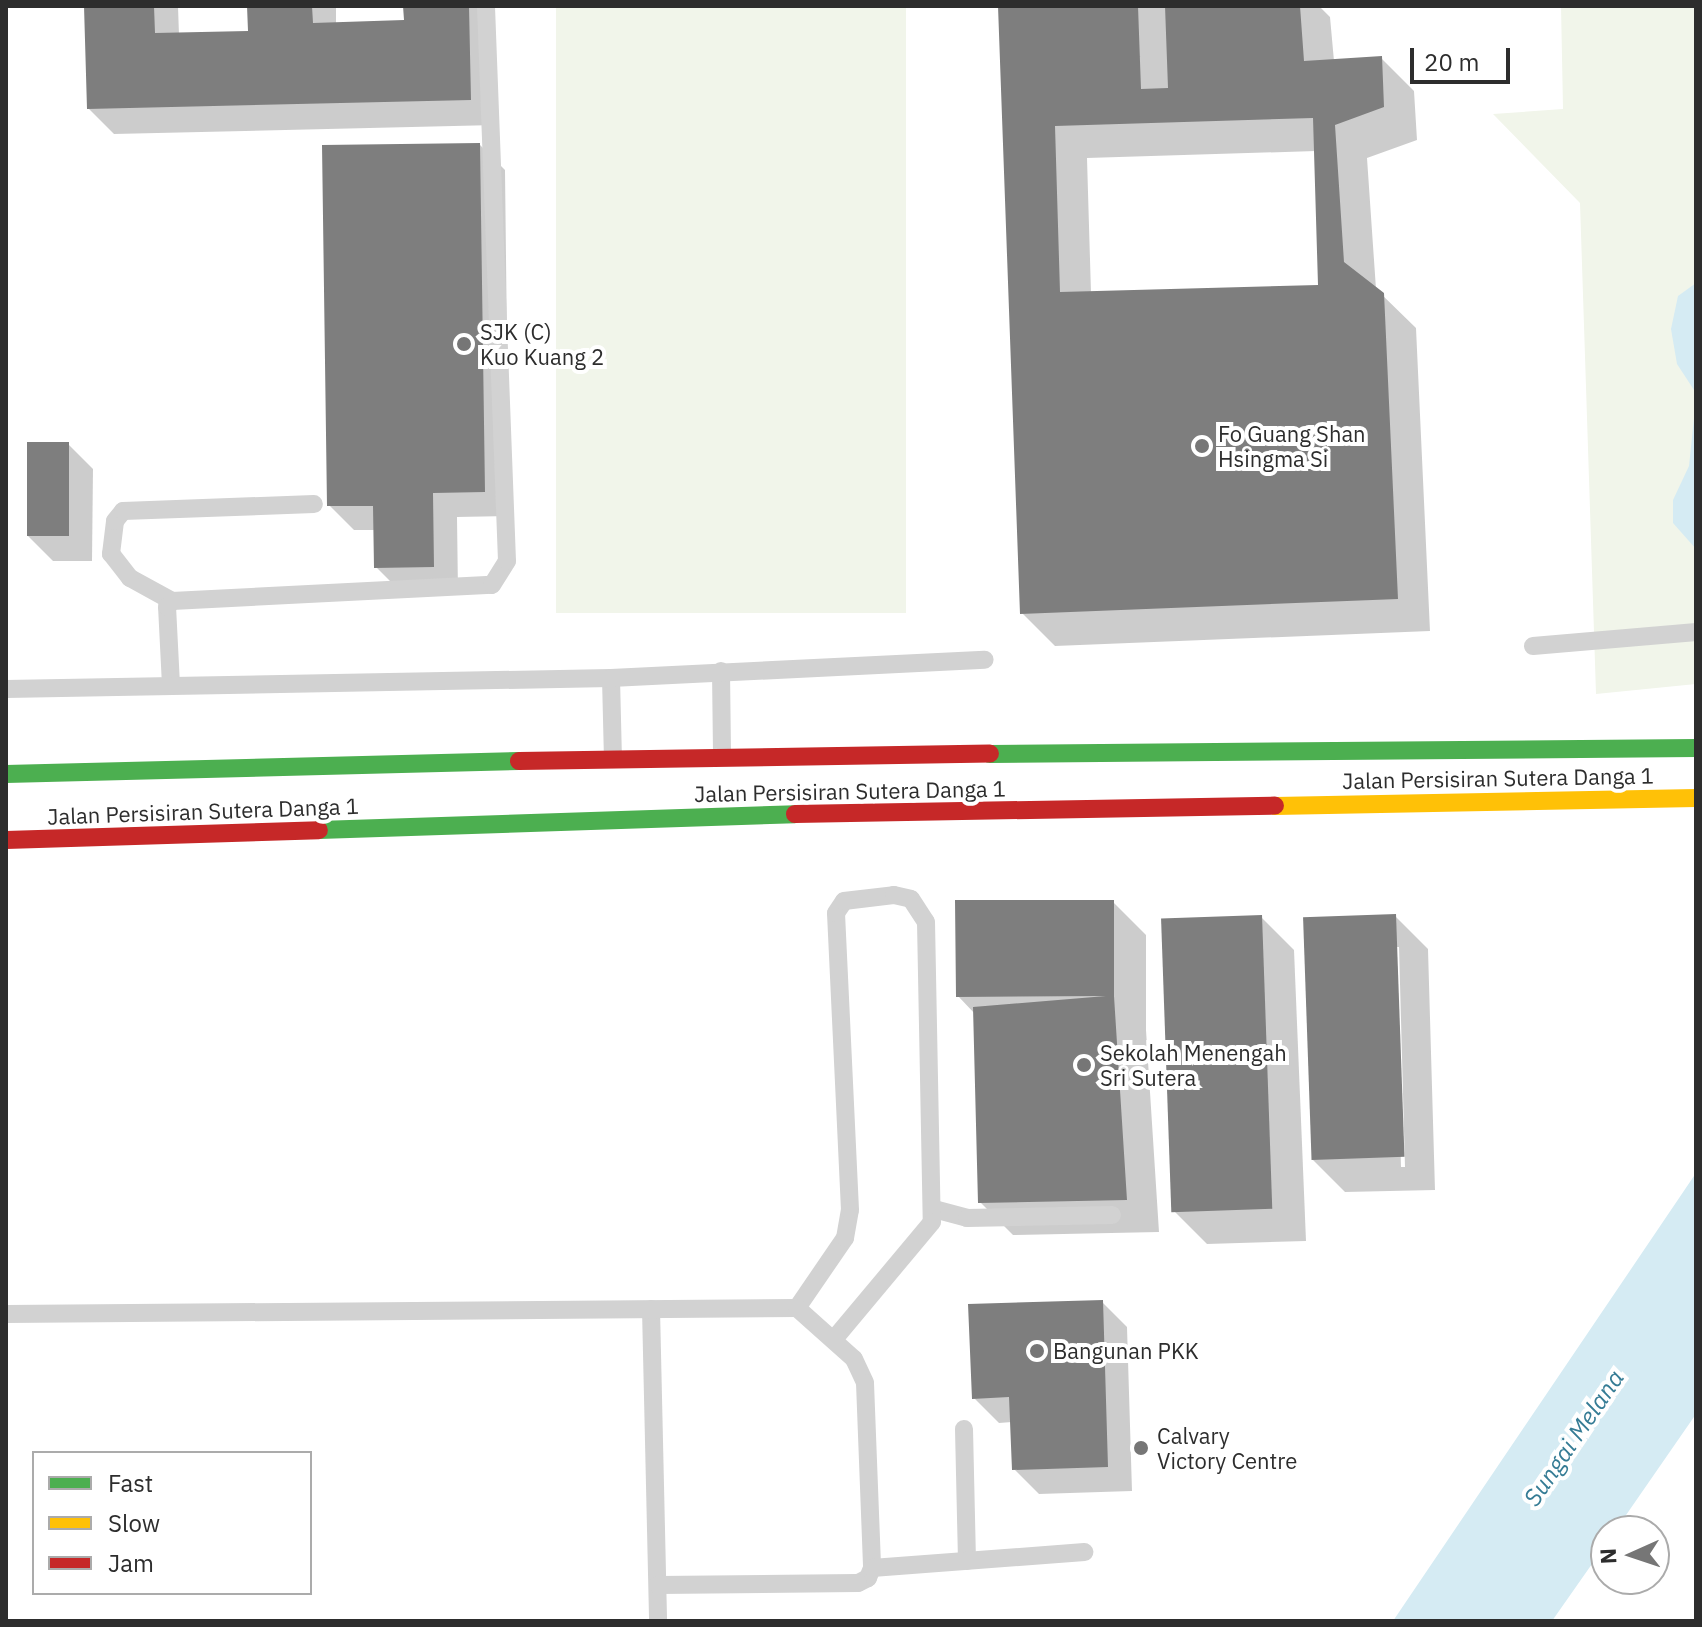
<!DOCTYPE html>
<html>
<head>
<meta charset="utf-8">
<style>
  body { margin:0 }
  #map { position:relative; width:1702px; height:1627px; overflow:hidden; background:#fff; font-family:"IBM Plex Sans",sans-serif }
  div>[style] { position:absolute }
  .green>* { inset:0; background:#f1f5ea; transform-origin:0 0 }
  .water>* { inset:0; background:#d5ebf3 }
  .shadow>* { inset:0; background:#0003 }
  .building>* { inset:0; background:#7e7e7e; transform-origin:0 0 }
  .lane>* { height:18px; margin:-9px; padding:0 9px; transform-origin:9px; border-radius:9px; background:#d2d2d2 }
  .fast>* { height:18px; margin:-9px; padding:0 9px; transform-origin:9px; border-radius:9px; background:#4caf50 }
  .slow>* { height:18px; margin:-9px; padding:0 9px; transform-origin:9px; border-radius:9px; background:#ffc107 }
  .jam>* { height:18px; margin:-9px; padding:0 9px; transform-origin:9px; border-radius:9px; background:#c62828 }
  .dots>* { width:22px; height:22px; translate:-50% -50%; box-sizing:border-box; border:4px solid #fff; border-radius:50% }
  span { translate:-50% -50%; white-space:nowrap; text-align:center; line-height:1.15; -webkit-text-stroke:8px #fff; paint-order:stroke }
  .poi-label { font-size:22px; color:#2d2d2d }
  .left { translate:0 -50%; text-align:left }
  .street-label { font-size:22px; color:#2d2d2d }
  .water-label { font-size:24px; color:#357c95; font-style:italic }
  .frame { position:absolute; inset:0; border:8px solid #2d2d2d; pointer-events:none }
  .legend { position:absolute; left:32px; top:1451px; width:280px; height:144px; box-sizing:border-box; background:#fff; border:2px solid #ababab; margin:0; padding:10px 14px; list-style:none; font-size:24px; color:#2d2d2d }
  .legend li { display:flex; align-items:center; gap:16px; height:40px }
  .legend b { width:40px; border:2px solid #ababab }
  .north { position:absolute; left:1590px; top:1515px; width:80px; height:80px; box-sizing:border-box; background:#fff; border:2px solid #ababab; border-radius:50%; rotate:267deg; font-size:22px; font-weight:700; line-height:32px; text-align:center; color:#2d2d2d }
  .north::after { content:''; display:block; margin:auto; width:28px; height:36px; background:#767676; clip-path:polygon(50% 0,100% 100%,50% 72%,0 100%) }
  .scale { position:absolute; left:1410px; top:48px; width:100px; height:36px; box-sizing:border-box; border:4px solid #2d2d2d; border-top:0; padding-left:10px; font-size:24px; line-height:28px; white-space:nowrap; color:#2d2d2d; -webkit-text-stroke:6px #fff; paint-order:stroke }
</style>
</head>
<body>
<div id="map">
  <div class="green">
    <i style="left:556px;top:6px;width:350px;height:607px"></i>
    <i style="clip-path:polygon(1561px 6px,1696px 6px,1696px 684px,1596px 694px,1580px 203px,1493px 114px,1563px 109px)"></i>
  </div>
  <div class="water">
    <i style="clip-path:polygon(1696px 283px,1696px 393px,1677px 364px,1671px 329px,1678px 296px)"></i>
    <i style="clip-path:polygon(1696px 399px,1696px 549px,1673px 523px,1673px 500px,1689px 466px)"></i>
    <i style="clip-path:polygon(1696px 1173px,1696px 1414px,1615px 1531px,1606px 1531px,1606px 1544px,1552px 1621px,1393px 1621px)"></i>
  </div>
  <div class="shadow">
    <i style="clip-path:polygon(86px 6px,178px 6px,179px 35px,250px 33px,249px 6px,336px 6px,336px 24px,406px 22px,405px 6px,493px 6px,496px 125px,114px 134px,89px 109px)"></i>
    <i style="clip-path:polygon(evenodd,1000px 6px,1319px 6px,1330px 17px,1334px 61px,1381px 58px,1414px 91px,1417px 140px,1367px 158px,1376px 289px,1416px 328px,1430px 631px,1055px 646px,1022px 613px,1000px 6px,1316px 151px,1320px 287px,1091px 293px,1087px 158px,1316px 151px)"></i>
    <i style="clip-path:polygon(480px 145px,505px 170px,509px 516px,457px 517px,458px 592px,401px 592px,376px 567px,375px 530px,354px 530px,329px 505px)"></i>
    <i style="clip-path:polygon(68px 444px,93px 469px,92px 561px,53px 561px,28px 536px)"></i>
    <i style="clip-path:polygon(1113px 902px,1146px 935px,1146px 1030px,1159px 1232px,1013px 1235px,980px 1202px,975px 1014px,958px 996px)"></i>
    <i style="clip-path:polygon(evenodd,1395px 916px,1428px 949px,1435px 1190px,1345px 1192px,1312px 1159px,1395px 916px,1395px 947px,1399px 947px,1405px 1167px,1401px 1167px,1395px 947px)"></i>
    <i style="clip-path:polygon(1261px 917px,1294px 950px,1306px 1241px,1207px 1244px,1174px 1211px)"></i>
    <i style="clip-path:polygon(1102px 1302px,1127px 1327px,1132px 1491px,1039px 1494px,1014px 1469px,1012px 1422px,999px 1423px,974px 1398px)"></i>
  </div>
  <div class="building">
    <i style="clip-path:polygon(84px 6px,154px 6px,155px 33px,248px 31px,247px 6px,312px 6px,313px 23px,404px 20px,403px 6px,469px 6px,471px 100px,87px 109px)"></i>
    <i style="clip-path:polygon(evenodd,998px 6px,1138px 6px,1141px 89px,1168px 88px,1165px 6px,1300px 6px,1304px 61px,1382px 56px,1384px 107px,1335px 125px,1344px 262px,1384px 293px,1398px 599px,1020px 614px,998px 6px,1313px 118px,1318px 285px,1060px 292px,1055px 126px,1313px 118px)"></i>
    <i style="clip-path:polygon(480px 143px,485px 492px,433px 493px,434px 567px,374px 568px,373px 506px,327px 506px,322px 145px)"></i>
    <i style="left:27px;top:442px;width:42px;height:94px"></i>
    <i style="clip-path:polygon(955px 900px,1114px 900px,1114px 996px,1127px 1200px,978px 1203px,973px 1007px,1106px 996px,956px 997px)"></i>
    <i style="left:1396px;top:914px;width:243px;height:93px;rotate:88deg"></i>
    <i style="left:1262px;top:915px;width:294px;height:101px;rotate:88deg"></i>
    <i style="clip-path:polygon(1103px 1300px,1108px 1467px,1012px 1470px,1009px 1397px,972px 1399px,968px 1304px)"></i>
  </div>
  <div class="lane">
    <i style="left:172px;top:601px;width:48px;rotate:-151.3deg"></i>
    <i style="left:130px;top:578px;width:31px;rotate:-128deg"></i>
    <i style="left:111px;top:554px;width:33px;rotate:-83deg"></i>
    <i style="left:115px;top:521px;width:13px;rotate:-51deg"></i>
    <i style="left:123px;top:511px;width:191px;rotate:-2.1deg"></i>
    <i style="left:1533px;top:646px;width:164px;rotate:-4.9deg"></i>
    <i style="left:721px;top:671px;width:85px;rotate:89.3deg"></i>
    <i style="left:611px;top:678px;width:81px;rotate:88.6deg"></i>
    <i style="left:171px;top:685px;width:78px;rotate:-92.9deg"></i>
    <i style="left:167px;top:607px;width:8px;rotate:-50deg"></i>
    <i style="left:172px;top:601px;width:320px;rotate:-2.9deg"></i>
    <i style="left:492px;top:585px;width:28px;rotate:-58deg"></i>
    <i style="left:507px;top:561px;width:555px;rotate:-92.17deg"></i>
    <i style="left:6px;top:689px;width:605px;rotate:-1.04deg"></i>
    <i style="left:611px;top:678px;width:374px;rotate:-2.8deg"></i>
    <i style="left:934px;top:1209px;width:34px;rotate:15deg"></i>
    <i style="left:967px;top:1218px;width:145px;rotate:-1.2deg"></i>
    <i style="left:797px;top:1308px;width:85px;rotate:-55.6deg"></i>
    <i style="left:845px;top:1238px;width:28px;rotate:-80deg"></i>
    <i style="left:850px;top:1210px;width:297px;rotate:-92.7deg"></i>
    <i style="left:836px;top:913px;width:14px;rotate:-56deg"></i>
    <i style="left:844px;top:901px;width:50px;rotate:-6.8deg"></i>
    <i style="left:894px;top:895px;width:17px;rotate:13deg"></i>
    <i style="left:911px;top:899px;width:27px;rotate:57deg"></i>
    <i style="left:926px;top:922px;width:300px;rotate:88.9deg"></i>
    <i style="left:932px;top:1222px;width:153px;rotate:129.9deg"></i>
    <i style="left:651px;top:1309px;width:312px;rotate:88.7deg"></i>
    <i style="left:6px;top:1314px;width:791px;rotate:-0.43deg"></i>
    <i style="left:797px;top:1308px;width:76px;rotate:41.8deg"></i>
    <i style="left:854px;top:1359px;width:26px;rotate:65deg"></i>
    <i style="left:865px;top:1383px;width:185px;rotate:87.8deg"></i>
    <i style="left:872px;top:1568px;width:11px;rotate:112deg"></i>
    <i style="left:868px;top:1578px;width:11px;rotate:153deg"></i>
    <i style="left:858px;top:1583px;width:200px;rotate:179.4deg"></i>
    <i style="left:964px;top:1429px;width:132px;rotate:88.7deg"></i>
    <i style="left:872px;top:1568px;width:213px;rotate:-4.3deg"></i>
  </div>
  <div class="fast">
    <i style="left:990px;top:754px;width:706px;rotate:-0.49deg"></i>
    <i style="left:6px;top:774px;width:513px;rotate:-1.45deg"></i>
    <i style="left:319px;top:830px;width:476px;rotate:-1.9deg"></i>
  </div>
  <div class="slow">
    <i style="left:1275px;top:806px;width:421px;rotate:-1.1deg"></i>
  </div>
  <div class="jam">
    <i style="left:519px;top:761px;width:471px;rotate:-0.9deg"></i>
    <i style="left:795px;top:814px;width:480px;rotate:-1deg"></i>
    <i style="left:6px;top:840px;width:313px;rotate:-1.8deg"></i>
  </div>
  <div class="dots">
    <i style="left:464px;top:344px;background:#767676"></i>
    <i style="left:1202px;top:446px;background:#767676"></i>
    <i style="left:1084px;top:1065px;background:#767676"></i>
    <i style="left:1037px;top:1351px;background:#767676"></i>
    <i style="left:1141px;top:1448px;background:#767676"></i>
  </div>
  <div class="poi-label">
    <span class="left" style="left:480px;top:344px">SJK (C)<br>Kuo Kuang 2</span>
    <span class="left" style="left:1218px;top:446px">Fo Guang Shan<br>Hsingma Si</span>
    <span class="left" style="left:1100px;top:1065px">Sekolah Menengah<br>Sri Sutera</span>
    <span class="left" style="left:1053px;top:1351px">Bangunan PKK</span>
    <span class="left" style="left:1157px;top:1448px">Calvary<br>Victory Centre</span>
  </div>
  <div class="street-label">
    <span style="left:1498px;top:778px;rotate:-1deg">Jalan Persisiran Sutera Danga 1</span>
    <span style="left:850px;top:791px;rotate:-1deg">Jalan Persisiran Sutera Danga 1</span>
    <span style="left:203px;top:811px;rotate:-2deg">Jalan Persisiran Sutera Danga 1</span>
  </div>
  <div class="water-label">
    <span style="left:1574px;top:1438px;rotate:-56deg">Sungai Melana</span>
  </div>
  <div class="frame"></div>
  <ul class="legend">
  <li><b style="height:10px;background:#4caf50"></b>Fast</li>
  <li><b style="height:10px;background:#ffc107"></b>Slow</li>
  <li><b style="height:10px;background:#c62828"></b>Jam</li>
  </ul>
  <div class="north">N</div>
  <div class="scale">20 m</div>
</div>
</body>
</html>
